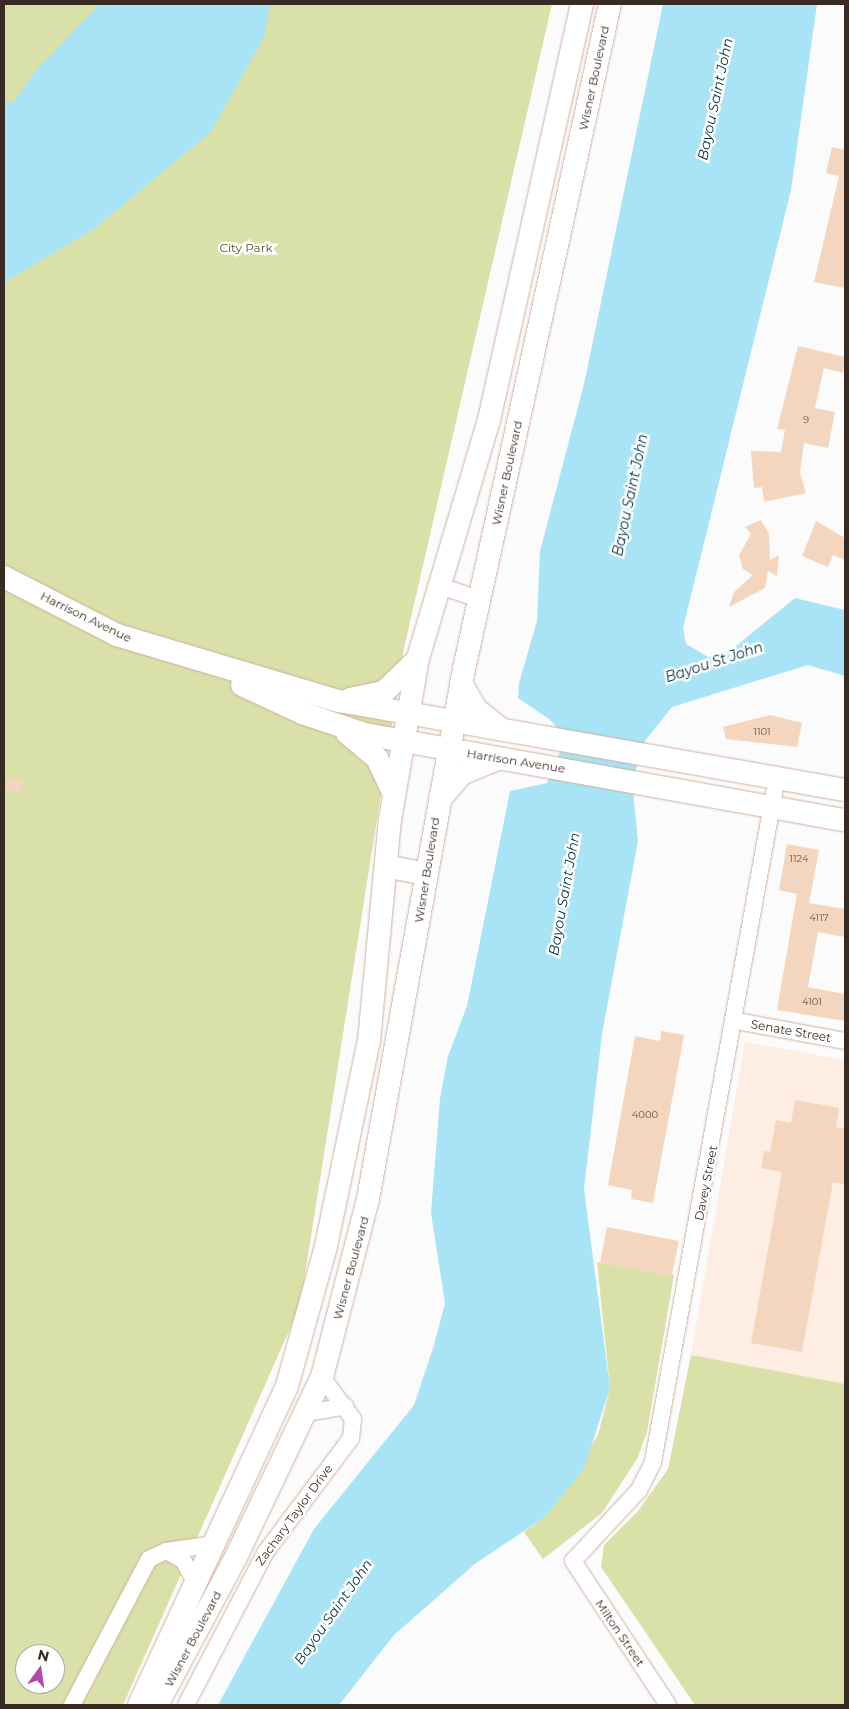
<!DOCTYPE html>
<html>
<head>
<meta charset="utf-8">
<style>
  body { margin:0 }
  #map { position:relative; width:849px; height:1709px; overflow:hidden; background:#fbfbfb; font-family:Montserrat,sans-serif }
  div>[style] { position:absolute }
  .built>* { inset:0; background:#feede3 }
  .green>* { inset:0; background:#d9e0a8 }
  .water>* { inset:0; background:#a9e4f6 }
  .building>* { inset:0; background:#f4d5bd; transform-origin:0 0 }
  .roads { filter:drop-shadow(0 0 1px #d1af9c) drop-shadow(0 0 1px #d1af9c) }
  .street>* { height:16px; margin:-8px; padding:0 8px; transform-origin:8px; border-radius:8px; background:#fff }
  .secondary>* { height:22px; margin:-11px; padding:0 11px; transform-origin:11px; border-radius:11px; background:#fff }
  span { translate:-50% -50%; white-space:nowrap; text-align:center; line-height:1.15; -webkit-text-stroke:5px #fff; paint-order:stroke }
  .number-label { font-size:10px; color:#67564a }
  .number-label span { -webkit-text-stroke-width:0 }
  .street-label { font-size:12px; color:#382b23 }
  .park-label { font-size:12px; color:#53581b }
  .water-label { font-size:14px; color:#00333f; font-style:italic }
  .frame { position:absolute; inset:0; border:5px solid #382b23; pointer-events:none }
  .north { position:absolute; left:15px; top:1644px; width:50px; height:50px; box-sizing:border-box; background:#fff; border:1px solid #afaaa7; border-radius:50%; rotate:14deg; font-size:14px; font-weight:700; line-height:20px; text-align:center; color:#382b23 }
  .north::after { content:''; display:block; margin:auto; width:18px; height:22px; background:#b447a7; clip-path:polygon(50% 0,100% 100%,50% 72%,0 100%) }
</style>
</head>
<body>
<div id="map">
  <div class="built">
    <i style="clip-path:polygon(745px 1042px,845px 1060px,845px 1384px,691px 1355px)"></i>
  </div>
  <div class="green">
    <i style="clip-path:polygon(evenodd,4px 4px,552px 4px,404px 648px,300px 1306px,123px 1705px,4px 1705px,4px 4px,25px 1654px,55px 1654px,55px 1684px,25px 1684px,25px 1654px)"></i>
    <i style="clip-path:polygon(597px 1262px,674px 1275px,647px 1432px,637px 1459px,602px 1513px,543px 1559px,524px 1532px,545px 1517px,598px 1435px,610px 1388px)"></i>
    <i style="clip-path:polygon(691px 1355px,845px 1384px,845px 1705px,695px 1705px,601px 1567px,604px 1545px,638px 1511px,668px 1469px)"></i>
  </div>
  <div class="water">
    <i style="clip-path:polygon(100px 4px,270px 4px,264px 37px,211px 132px,95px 228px,4px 283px,4px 100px,13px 103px,36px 70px)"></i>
    <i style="clip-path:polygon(663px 4px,817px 4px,791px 190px,683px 628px,686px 644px,708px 657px,731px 650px,795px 598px,845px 610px,845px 676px,808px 665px,672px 707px,645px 741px,632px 781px,638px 841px,602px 1034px,584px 1189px,610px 1388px,584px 1469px,545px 1517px,476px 1563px,394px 1635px,339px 1705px,218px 1705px,314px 1529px,414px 1405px,434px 1345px,445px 1303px,431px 1213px,440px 1098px,448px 1056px,467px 1006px,510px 791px,547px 783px,563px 745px,559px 730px,549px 719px,518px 698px,519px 683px,537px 621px,540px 551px,584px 384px)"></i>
  </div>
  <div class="building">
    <i style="clip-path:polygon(832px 147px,845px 150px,845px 288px,814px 282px,839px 176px,826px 173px)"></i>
    <i style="clip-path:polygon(798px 346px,845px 357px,843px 373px,824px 368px,815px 408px,835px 412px,828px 448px,804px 443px,800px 473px,806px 493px,764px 502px,762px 487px,754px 488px,751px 451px,781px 452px,785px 430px,777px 429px)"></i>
    <i style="clip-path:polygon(761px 520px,769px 534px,770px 560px,779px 555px,777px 576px,768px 571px,765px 588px,729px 607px,734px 592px,753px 575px,743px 569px,739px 555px,751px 534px,745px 527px)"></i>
    <i style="clip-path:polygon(816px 521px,845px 538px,845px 560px,833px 555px,828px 567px,802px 556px)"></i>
    <i style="clip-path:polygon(770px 715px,802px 723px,797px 747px,726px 739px,723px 727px)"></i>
    <i style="left:9px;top:776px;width:17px;height:12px;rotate:25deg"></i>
    <i style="clip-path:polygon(787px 844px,819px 850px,809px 903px,845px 909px,845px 937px,818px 932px,808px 987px,845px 994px,845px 1021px,777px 1010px,797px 894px,779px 890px)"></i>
    <i style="clip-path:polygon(661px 1031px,684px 1035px,653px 1203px,631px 1199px,632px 1190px,608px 1185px,635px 1036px,660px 1041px)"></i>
    <i style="clip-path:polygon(795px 1100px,839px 1108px,836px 1127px,845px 1129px,845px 1184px,833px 1182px,802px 1352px,751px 1343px,782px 1172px,761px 1168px,764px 1151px,770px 1152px,776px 1120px,791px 1123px)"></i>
    <i style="left:607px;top:1227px;width:73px;height:36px;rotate:11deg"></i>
  </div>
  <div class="roads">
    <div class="street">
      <i style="left:437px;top:585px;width:44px;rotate:18.4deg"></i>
      <i style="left:737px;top:1021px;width:110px;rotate:10.5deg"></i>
      <i style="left:307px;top:1413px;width:39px;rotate:-10deg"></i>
      <i style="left:166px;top:1551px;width:19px;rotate:28deg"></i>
      <i style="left:183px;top:1560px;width:26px;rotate:61deg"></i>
      <i style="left:72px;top:1705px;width:165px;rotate:-62.2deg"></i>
      <i style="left:149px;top:1559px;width:19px;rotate:-25deg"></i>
      <i style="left:166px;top:1551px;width:50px;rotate:-8deg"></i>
      <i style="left:186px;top:1705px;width:171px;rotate:-62.5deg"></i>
      <i style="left:265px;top:1553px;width:144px;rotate:-53.2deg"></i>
      <i style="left:351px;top:1438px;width:19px;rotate:-84deg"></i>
      <i style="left:353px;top:1419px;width:52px;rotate:-126.4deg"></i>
      <i style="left:668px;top:1705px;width:173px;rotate:-123.4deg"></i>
      <i style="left:573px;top:1561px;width:97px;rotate:-47.1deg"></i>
      <i style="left:639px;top:1490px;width:31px;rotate:-63deg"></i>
      <i style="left:653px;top:1462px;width:696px;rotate:-79.74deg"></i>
    </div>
    <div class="secondary">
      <i style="left:4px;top:577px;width:127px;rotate:27.2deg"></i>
      <i style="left:117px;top:635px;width:232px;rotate:16.6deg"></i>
      <i style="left:339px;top:701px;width:514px;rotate:9.98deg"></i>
      <i style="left:461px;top:683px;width:30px;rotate:60deg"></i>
      <i style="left:476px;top:709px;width:33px;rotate:39deg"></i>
      <i style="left:242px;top:685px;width:66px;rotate:25deg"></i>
      <i style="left:302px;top:713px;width:66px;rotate:18.4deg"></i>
      <i style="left:365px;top:734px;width:488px;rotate:10.2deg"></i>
      <i style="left:350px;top:699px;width:35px;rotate:-12deg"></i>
      <i style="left:384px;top:692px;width:45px;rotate:-44.1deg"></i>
      <i style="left:347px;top:733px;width:39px;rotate:40deg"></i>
      <i style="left:377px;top:758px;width:38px;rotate:65deg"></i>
      <i style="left:440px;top:799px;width:35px;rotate:-49deg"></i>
      <i style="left:463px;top:773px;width:38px;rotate:-22deg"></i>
      <i style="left:386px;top:866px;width:41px;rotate:11.3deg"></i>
      <i style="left:139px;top:1705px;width:352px;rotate:-65.1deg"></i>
      <i style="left:287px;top:1386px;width:145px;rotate:-74.4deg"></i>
      <i style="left:326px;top:1246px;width:209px;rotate:-78.2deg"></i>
      <i style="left:369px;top:1041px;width:222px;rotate:-84.6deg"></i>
      <i style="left:390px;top:820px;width:164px;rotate:-80.2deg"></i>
      <i style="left:418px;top:658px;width:248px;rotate:-73.4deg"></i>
      <i style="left:489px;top:420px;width:426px;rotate:-77.4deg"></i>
      <i style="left:157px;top:1705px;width:168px;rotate:-61.9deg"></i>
      <i style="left:236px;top:1557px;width:199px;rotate:-64.5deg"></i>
      <i style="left:322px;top:1377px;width:184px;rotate:-75.5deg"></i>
      <i style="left:368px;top:1199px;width:539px;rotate:-79.73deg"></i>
      <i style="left:464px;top:669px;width:681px;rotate:-77.62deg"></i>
    </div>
  </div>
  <div class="number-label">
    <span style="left:806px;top:420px">9</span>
    <span style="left:762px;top:732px">1101</span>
    <span style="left:799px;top:859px">1124</span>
    <span style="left:819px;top:918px">4117</span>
    <span style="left:812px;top:1002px">4101</span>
    <span style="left:645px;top:1115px">4000</span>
  </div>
  <div class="street-label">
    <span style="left:594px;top:78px;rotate:-78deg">Wisner Boulevard</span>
    <span style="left:507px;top:473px;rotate:-78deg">Wisner Boulevard</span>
    <span style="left:86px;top:617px;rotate:26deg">Harrison Avenue</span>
    <span style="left:516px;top:761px;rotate:9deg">Harrison Avenue</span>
    <span style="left:427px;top:870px;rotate:-81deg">Wisner Boulevard</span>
    <span style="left:791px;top:1031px;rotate:10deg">Senate Street</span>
    <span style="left:706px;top:1183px;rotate:-79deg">Davey Street</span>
    <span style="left:351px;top:1268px;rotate:-75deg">Wisner Boulevard</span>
    <span style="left:294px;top:1515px;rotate:-54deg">Zachary Taylor Drive</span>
    <span style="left:620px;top:1633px;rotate:56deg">Milton Street</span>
    <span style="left:193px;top:1639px;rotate:-62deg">Wisner Boulevard</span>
  </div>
  <div class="park-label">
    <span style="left:246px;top:248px">City Park</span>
  </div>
  <div class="water-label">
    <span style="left:715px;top:99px;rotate:-78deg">Bayou Saint John</span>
    <span style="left:630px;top:495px;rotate:-78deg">Bayou Saint John</span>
    <span style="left:714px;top:662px;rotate:-18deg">Bayou St John</span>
    <span style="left:564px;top:894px;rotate:-80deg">Bayou Saint John</span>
    <span style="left:333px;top:1612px;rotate:-55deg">Bayou Saint John</span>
  </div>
  <div class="frame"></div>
  <div class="north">N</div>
</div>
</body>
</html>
